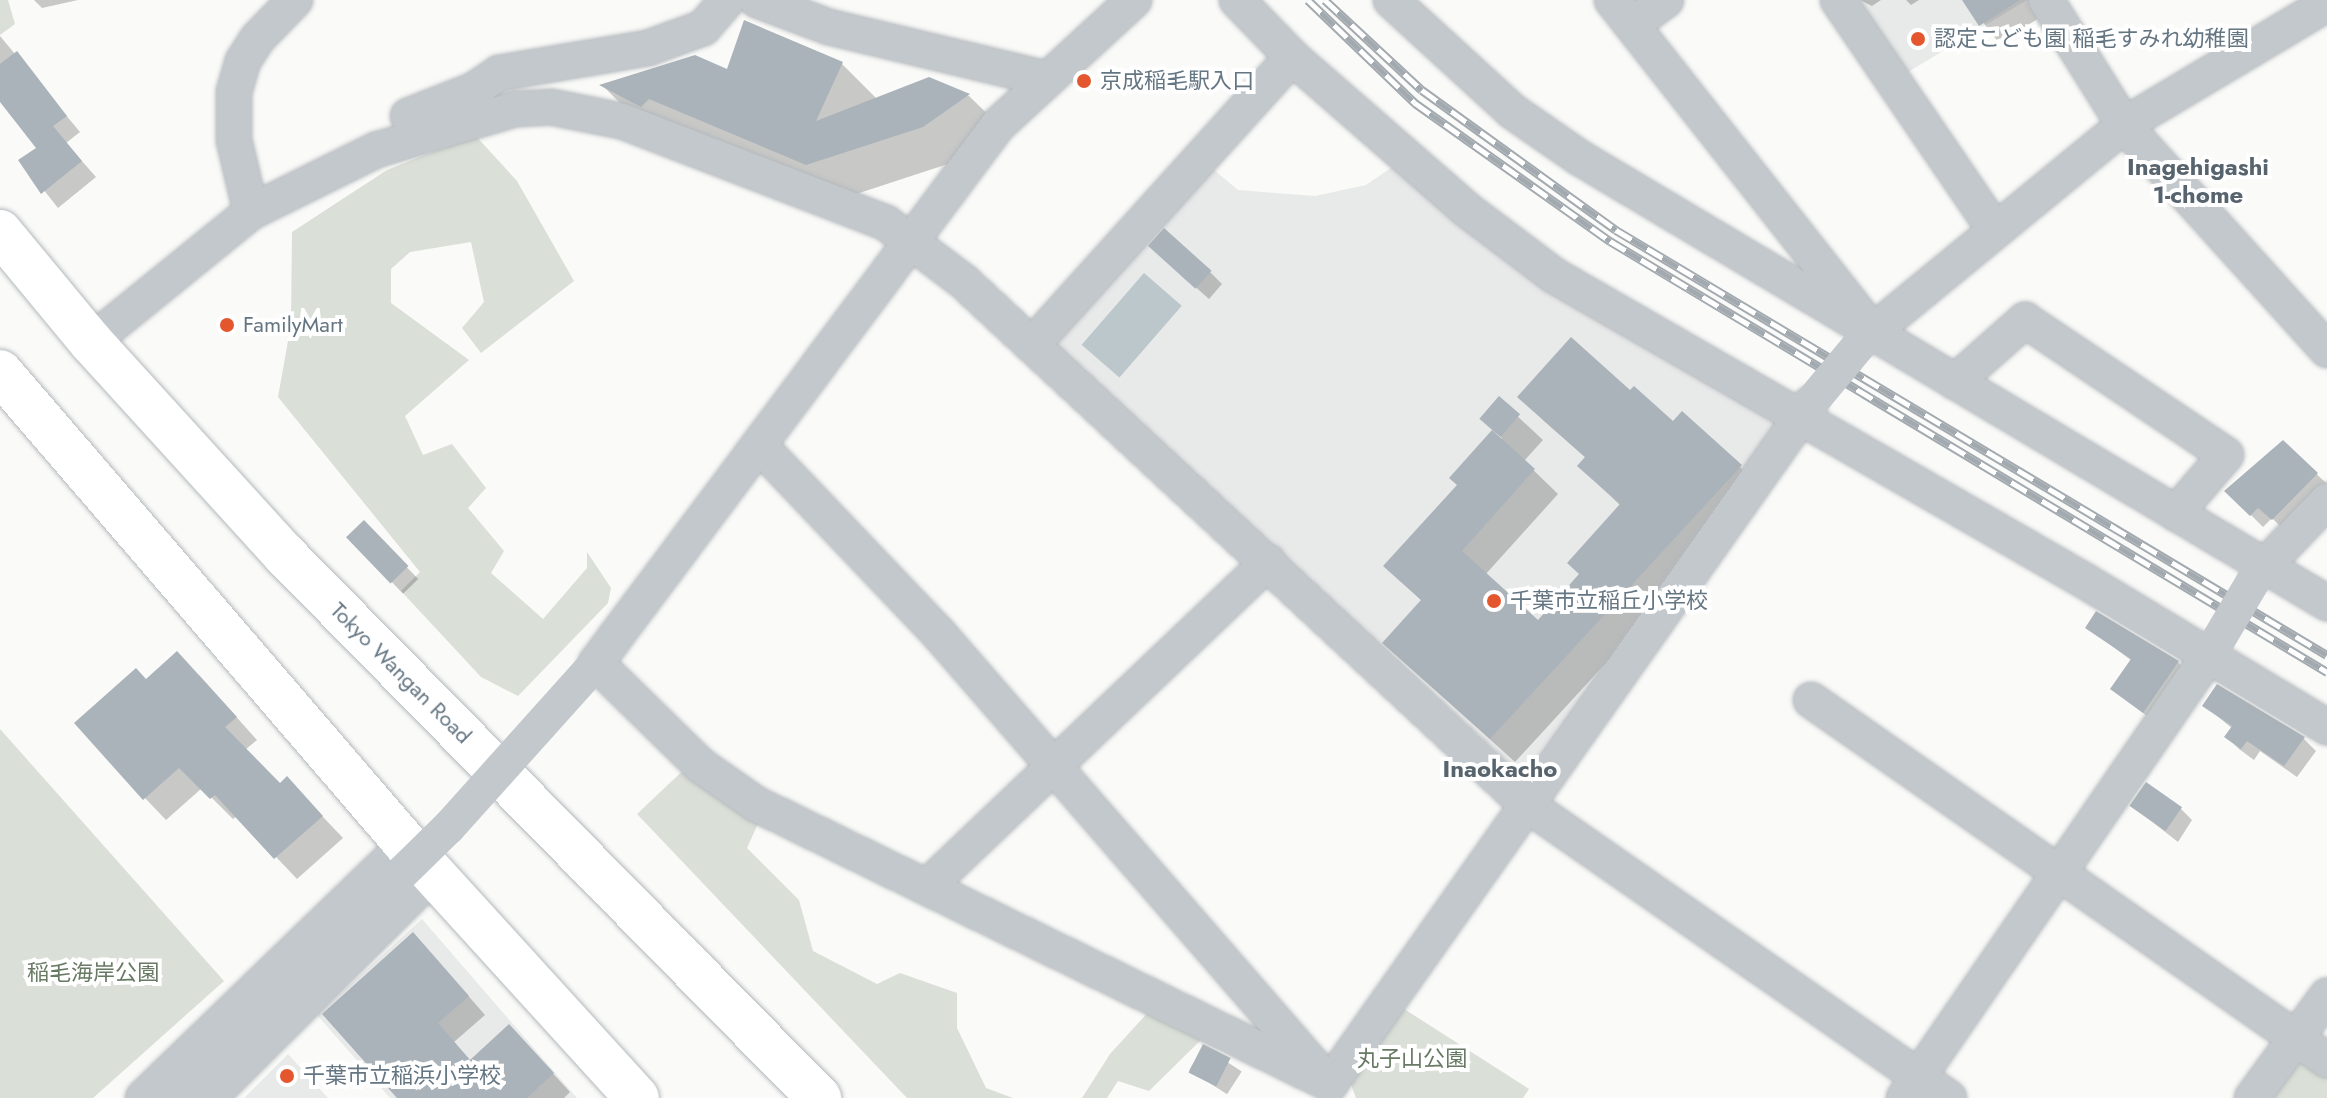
<!DOCTYPE html>
<html>
<head>
<meta charset="utf-8">
<style>
  body { margin:0 }
  #map { position:relative; width:2327px; height:1098px; overflow:hidden; background:#fafaf8; font-family:Jost,"Noto Sans JP",sans-serif }
  div>[style] { position:absolute }
  .built>* { inset:0; background:#e8e9e9 }
  .green>* { inset:0; background:#dadfd7 }
  .water>* { inset:0; background:#bbc7cb; transform-origin:0 0 }
  .shadow>* { inset:0; background:#0003; transform-origin:0 0 }
  .building>* { inset:0; background:#aab3b9; transform-origin:0 0 }
  .roads { filter:drop-shadow(0 0 2px #b4b9bd) drop-shadow(0 0 2px #b4b9bd) }
  .minor>* { height:34px; margin:-17px; padding:0 17px; transform-origin:17px; border-radius:17px; background:#c3c8cc }
  .highway>* { height:44px; margin:-22px; padding:0 22px; transform-origin:22px; border-radius:22px; background:#fff }
  .rail>* { height:9px; margin-top:-4.5px; transform-origin:0; background:repeating-linear-gradient(90deg,#fff 0 18px,#a2aab0 0 36px); box-sizing:border-box; border-block:2px solid #a2aab0 }
  .minor-bridge>* { height:34px; margin:-17px; padding:0 17px; transform-origin:17px; border-radius:17px; background:#c3c8cc }
  .dots>* { width:22px; height:22px; translate:-50% -50%; box-sizing:border-box; border:4px solid #fff; border-radius:50% }
  span { translate:-50% -50%; white-space:nowrap; text-align:center; line-height:1.15; -webkit-text-stroke:8px #fff; paint-order:stroke }
  .poi-label { font-size:22px; color:#657683 }
  .left { translate:0 -50%; text-align:left }
  .street-label { font-size:22px; color:#657683 }
  .park-label { font-size:22px; color:#687a64 }
  .neighbourhood-label { font-size:24px; color:#57646e; font-weight:700 }
</style>
</head>
<body>
<div id="map">
  <div class="built">
    <i style="clip-path:polygon(1846px 0,2027px 0,1900px 77px)"></i>
    <i style="clip-path:polygon(1401px 161px,1774px 411px,1777px 430px,1535px 772px,1519px 772px,1059px 352px,1058px 336px,1213px 169px,1238px 190px,1315px 196px,1366px 185px)"></i>
    <i style="clip-path:polygon(422px 919px,577px 1098px,390px 1098px,317px 1015px)"></i>
    <i style="clip-path:polygon(288px 1054px,328px 1098px,244px 1098px)"></i>
  </div>
  <div class="green">
    <i style="clip-path:polygon(0 0,8px 0,15px 24px,0 35px)"></i>
    <i style="clip-path:polygon(475px 135px,517px 181px,574px 281px,481px 353px,462px 328px,484px 302px,471px 242px,410px 252px,391px 269px,391px 303px,469px 360px,405px 416px,423px 455px,452px 444px,486px 488px,468px 508px,504px 551px,491px 573px,543px 619px,587px 568px,587px 552px,611px 588px,608px 603px,518px 696px,481px 677px,401px 591px,420px 572px,278px 397px,291px 324px,292px 232px,387px 170px)"></i>
    <i style="clip-path:polygon(0 729px,224px 981px,93px 1098px,0 1098px)"></i>
    <i style="clip-path:polygon(691px 763px,761px 817px,747px 848px,799px 900px,813px 951px,877px 984px,900px 973px,957px 993px,957px 1028px,986px 1088px,1013px 1098px,907px 1098px,637px 814px)"></i>
    <i style="clip-path:polygon(1401px 1007px,1529px 1089px,1523px 1098px,1356px 1098px,1348px 1077px)"></i>
    <i style="clip-path:polygon(1152px 1008px,1208px 1033px,1149px 1091px,1118px 1081px,1107px 1098px,1082px 1098px,1110px 1054px)"></i>
    <i style="clip-path:polygon(2308px 1062px,2327px 1075px,2327px 1098px,2267px 1098px,2291px 1065px)"></i>
  </div>
  <div class="water">
    <i style="left:1144px;top:273px;width:50px;height:95px;rotate:41deg"></i>
  </div>
  <div class="shadow">
    <i style="clip-path:polygon(34px 0,78px 0,42px 8px)"></i>
    <i style="clip-path:polygon(1860px 0,1881px 0,1872px 6px)"></i>
    <i style="clip-path:polygon(1906px 0,1919px 0,1911px 5px)"></i>
    <i style="clip-path:polygon(1966px 0,2030px 0,2041px 17px,1999px 43px)"></i>
    <i style="clip-path:polygon(0 36px,80px 132px,66px 143px,96px 177px,58px 208px,21px 161px,39px 149px,0 99px)"></i>
    <i style="clip-path:polygon(842px 64px,878px 100px,929px 79px,969px 96px,1003px 129px,957px 161px,841px 199px,636px 119px,603px 86px)"></i>
    <i style="clip-path:polygon(1163px 258px,1210px 272px,1222px 284px,1209px 299px)"></i>
    <i style="clip-path:polygon(1630px 393px,1673px 424px,1682px 414px,1765px 490px,1515px 762px,1409px 666px,1422px 601px,1386px 566px,1502px 438px,1482px 418px,1499px 399px,1543px 440px,1524px 461px,1558px 494px,1485px 575px,1538px 622px,1581px 574px,1621px 506px,1579px 466px,1586px 458px,1543px 420px)"></i>
    <i style="clip-path:polygon(2283px 442px,2327px 484px,2285px 531px,2272px 518px,2263px 527px,2227px 491px)"></i>
    <i style="left:364px;top:523px;width:78px;height:21px;rotate:46deg"></i>
    <i style="clip-path:polygon(2088px 628px,2178px 662px,2190px 675px,2156px 723px,2112px 689px,2132px 661px)"></i>
    <i style="clip-path:polygon(199px 675px,257px 740px,245px 750px,280px 785px,287px 779px,343px 838px,297px 879px,237px 816px,233px 819px,202px 788px,166px 820px,145px 798px,146px 681px)"></i>
    <i style="clip-path:polygon(2205px 706px,2304px 739px,2316px 751px,2297px 777px,2260px 751px,2254px 760px,2239px 749px,2227px 737px,2233px 729px)"></i>
    <i style="clip-path:polygon(2132px 806px,2180px 808px,2192px 820px,2178px 842px)"></i>
    <i style="clip-path:polygon(430px 952px,485px 1015px,454px 1042px,471px 1061px,526px 1044px,570px 1092px,564px 1098px,399px 1098px)"></i>
    <i style="left:1204px;top:1047px;width:45px;height:27px;rotate:33deg"></i>
  </div>
  <div class="building">
    <i style="clip-path:polygon(1962px 0,2020px 0,1979px 26px)"></i>
    <i style="clip-path:polygon(744px 20px,843px 62px,816px 121px,929px 77px,970px 94px,923px 127px,806px 165px,649px 99px,641px 107px,599px 85px,695px 55px,727px 69px)"></i>
    <i style="clip-path:polygon(17px 51px,67px 116px,53px 126px,82px 161px,41px 194px,18px 160px,36px 148px,0 102px,0 64px)"></i>
    <i style="left:1164px;top:228px;width:64px;height:24px;rotate:42deg"></i>
    <i style="clip-path:polygon(1571px 337px,1630px 390px,1634px 386px,1673px 421px,1682px 411px,1742px 465px,1490px 739px,1382px 643px,1421px 600px,1383px 566px,1457px 485px,1449px 478px,1492px 430px,1535px 469px,1462px 551px,1538px 620px,1579px 574px,1567px 563px,1620px 504px,1577px 466px,1585px 457px,1517px 397px)"></i>
    <i style="left:1499px;top:396px;width:28px;height:30px;rotate:41deg"></i>
    <i style="clip-path:polygon(2283px 440px,2318px 473px,2272px 520px,2258px 508px,2250px 516px,2224px 491px)"></i>
    <i style="left:364px;top:520px;width:64px;height:25px;rotate:46deg"></i>
    <i style="clip-path:polygon(2096px 611px,2179px 661px,2143px 713px,2110px 689px,2131px 659px,2085px 628px)"></i>
    <i style="clip-path:polygon(177px 651px,237px 717px,225px 727px,280px 783px,287px 776px,323px 816px,274px 859px,215px 795px,210px 799px,179px 768px,143px 800px,74px 723px,136px 668px,146px 679px)"></i>
    <i style="clip-path:polygon(2217px 684px,2305px 737px,2284px 766px,2247px 741px,2241px 749px,2224px 737px,2232px 726px,2202px 706px)"></i>
    <i style="left:2146px;top:782px;width:44px;height:29px;rotate:35deg"></i>
    <i style="clip-path:polygon(413px 932px,469px 996px,438px 1023px,470px 1060px,509px 1024px,554px 1073px,527px 1098px,397px 1098px,322px 1014px)"></i>
    <i style="left:1203px;top:1044px;width:31px;height:32px;rotate:27deg"></i>
  </div>
  <div class="roads">
    <div class="minor">
      <i style="left:757px;top:0;width:77px;rotate:20.6deg"></i>
      <i style="left:829px;top:27px;width:220px;rotate:13.4deg"></i>
      <i style="left:1134px;top:0;width:185px;rotate:137.4deg"></i>
      <i style="left:998px;top:125px;width:672px;rotate:126.77deg"></i>
      <i style="left:596px;top:663px;width:146px;rotate:44.4deg"></i>
      <i style="left:700px;top:765px;width:68px;rotate:34.9deg"></i>
      <i style="left:756px;top:804px;width:639px;rotate:26deg"></i>
      <i style="left:1330px;top:1084px;width:832px;rotate:-54.78deg"></i>
      <i style="left:1237px;top:0;width:79px;rotate:46deg"></i>
      <i style="left:1292px;top:57px;width:231px;rotate:41.1deg"></i>
      <i style="left:1466px;top:209px;width:111px;rotate:37deg"></i>
      <i style="left:1555px;top:276px;width:611px;rotate:29.92deg"></i>
      <i style="left:2085px;top:581px;width:283px;rotate:31.1deg"></i>
      <i style="left:1391px;top:0;width:164px;rotate:42.5deg"></i>
      <i style="left:1512px;top:111px;width:83px;rotate:34.7deg"></i>
      <i style="left:1580px;top:158px;width:870px;rotate:30.78deg"></i>
      <i style="left:1612px;top:0;width:400px;rotate:51.8deg"></i>
      <i style="left:1838px;top:0;width:277px;rotate:55.7deg"></i>
      <i style="left:2046px;top:0;width:147px;rotate:58deg"></i>
      <i style="left:2124px;top:125px;width:303px;rotate:47.9deg"></i>
      <i style="left:1632px;top:25px;width:42px;rotate:-36.3deg"></i>
      <i style="left:408px;top:116px;width:71px;rotate:-21.5deg"></i>
      <i style="left:474px;top:90px;width:30px;rotate:-34deg"></i>
      <i style="left:499px;top:73px;width:151px;rotate:-9.5deg"></i>
      <i style="left:648px;top:48px;width:59px;rotate:-20deg"></i>
      <i style="left:703px;top:28px;width:37px;rotate:-49deg"></i>
      <i style="left:251px;top:212px;width:74px;rotate:-103.3deg"></i>
      <i style="left:234px;top:140px;width:48px;rotate:-90deg"></i>
      <i style="left:234px;top:92px;width:32px;rotate:-74deg"></i>
      <i style="left:243px;top:61px;width:27px;rotate:-57deg"></i>
      <i style="left:258px;top:38px;width:53px;rotate:-45.8deg"></i>
      <i style="left:1865px;top:338px;width:335px;rotate:-39.4deg"></i>
      <i style="left:2124px;top:125px;width:236px;rotate:-30.8deg"></i>
      <i style="left:91px;top:342px;width:206px;rotate:-39.1deg"></i>
      <i style="left:251px;top:212px;width:140px;rotate:-26.4deg"></i>
      <i style="left:376px;top:150px;width:145px;rotate:-16.4deg"></i>
      <i style="left:515px;top:109px;width:36px;rotate:-3deg"></i>
      <i style="left:551px;top:107px;width:72px;rotate:11.2deg"></i>
      <i style="left:622px;top:121px;width:283px;rotate:21.1deg"></i>
      <i style="left:886px;top:223px;width:96px;rotate:37deg"></i>
      <i style="left:963px;top:281px;width:768px;rotate:42.89deg"></i>
      <i style="left:1526px;top:804px;width:515px;rotate:34.8deg"></i>
      <i style="left:1032px;top:345px;width:388px;rotate:-47.9deg"></i>
      <i style="left:1955px;top:382px;width:94px;rotate:-41.5deg"></i>
      <i style="left:2025px;top:320px;width:242px;rotate:33.9deg"></i>
      <i style="left:2226px;top:455px;width:77px;rotate:130.8deg"></i>
      <i style="left:759px;top:445px;width:261px;rotate:46.4deg"></i>
      <i style="left:939px;top:634px;width:581px;rotate:49.05deg"></i>
      <i style="left:2258px;top:573px;width:100px;rotate:-46.2deg"></i>
      <i style="left:1811px;top:700px;width:629px;rotate:34.9deg"></i>
      <i style="left:928px;top:886px;width:470px;rotate:-43.6deg"></i>
      <i style="left:143px;top:1098px;width:366px;rotate:-44deg"></i>
      <i style="left:209px;top:1098px;width:317px;rotate:-44.9deg"></i>
      <i style="left:1904px;top:1098px;width:545px;rotate:-55.46deg"></i>
      <i style="left:2252px;top:1098px;width:127px;rotate:-53.7deg"></i>
    </div>
    <div class="highway">
      <i style="left:0;top:232px;width:143px;rotate:50.4deg"></i>
      <i style="left:91px;top:342px;width:288px;rotate:47.7deg"></i>
      <i style="left:285px;top:555px;width:762px;rotate:45.48deg"></i>
      <i style="left:0;top:372px;width:623px;rotate:49.3deg"></i>
      <i style="left:406px;top:844px;width:343px;rotate:47.7deg"></i>
    </div>
  </div>
  <div class="rail">
    <i style="left:1308px;top:0;width:149px;rotate:43.9deg"></i>
    <i style="left:1415px;top:103px;width:239px;rotate:35.3deg"></i>
    <i style="left:1610px;top:241px;width:837px;rotate:31.01deg"></i>
    <i style="left:1325px;top:0;width:132px;rotate:42.9deg"></i>
    <i style="left:1422px;top:90px;width:239px;rotate:35.8deg"></i>
    <i style="left:1616px;top:230px;width:828px;rotate:30.87deg"></i>
  </div>
  <div class="minor-bridge">
    <i style="left:1810px;top:404px;width:86px;rotate:-50.2deg"></i>
    <i style="left:2213px;top:649px;width:88px;rotate:-59.4deg"></i>
    <i style="left:172px;top:1098px;width:388px;rotate:-44.4deg"></i>
    <i style="left:449px;top:827px;width:220px;rotate:-48.1deg"></i>
  </div>
  <div class="dots">
    <i style="left:1918px;top:39px;background:#e4572e"></i>
    <i style="left:1084px;top:81px;background:#e4572e"></i>
    <i style="left:227px;top:325px;background:#e4572e"></i>
    <i style="left:1494px;top:601px;background:#e4572e"></i>
    <i style="left:287px;top:1076px;background:#e4572e"></i>
  </div>
  <div class="poi-label">
    <span class="left" style="left:1934px;top:39px">認定こども園 稲毛すみれ幼稚園</span>
    <span class="left" style="left:1100px;top:81px">京成稲毛駅入口</span>
    <span class="left" style="left:243px;top:325px">FamilyMart</span>
    <span class="left" style="left:1510px;top:601px">千葉市立稲丘小学校</span>
    <span class="left" style="left:303px;top:1076px">千葉市立稲浜小学校</span>
  </div>
  <div class="street-label">
    <span style="left:401px;top:673px;rotate:45deg">Tokyo Wangan Road</span>
  </div>
  <div class="park-label">
    <span style="left:93px;top:973px">稲毛海岸公園</span>
    <span style="left:1412px;top:1059px">丸子山公園</span>
  </div>
  <div class="neighbourhood-label">
    <span style="left:2198px;top:181px">Inagehigashi<br>1-chome</span>
    <span style="left:1500px;top:769px">Inaokacho</span>
  </div>
</div>
</body>
</html>
